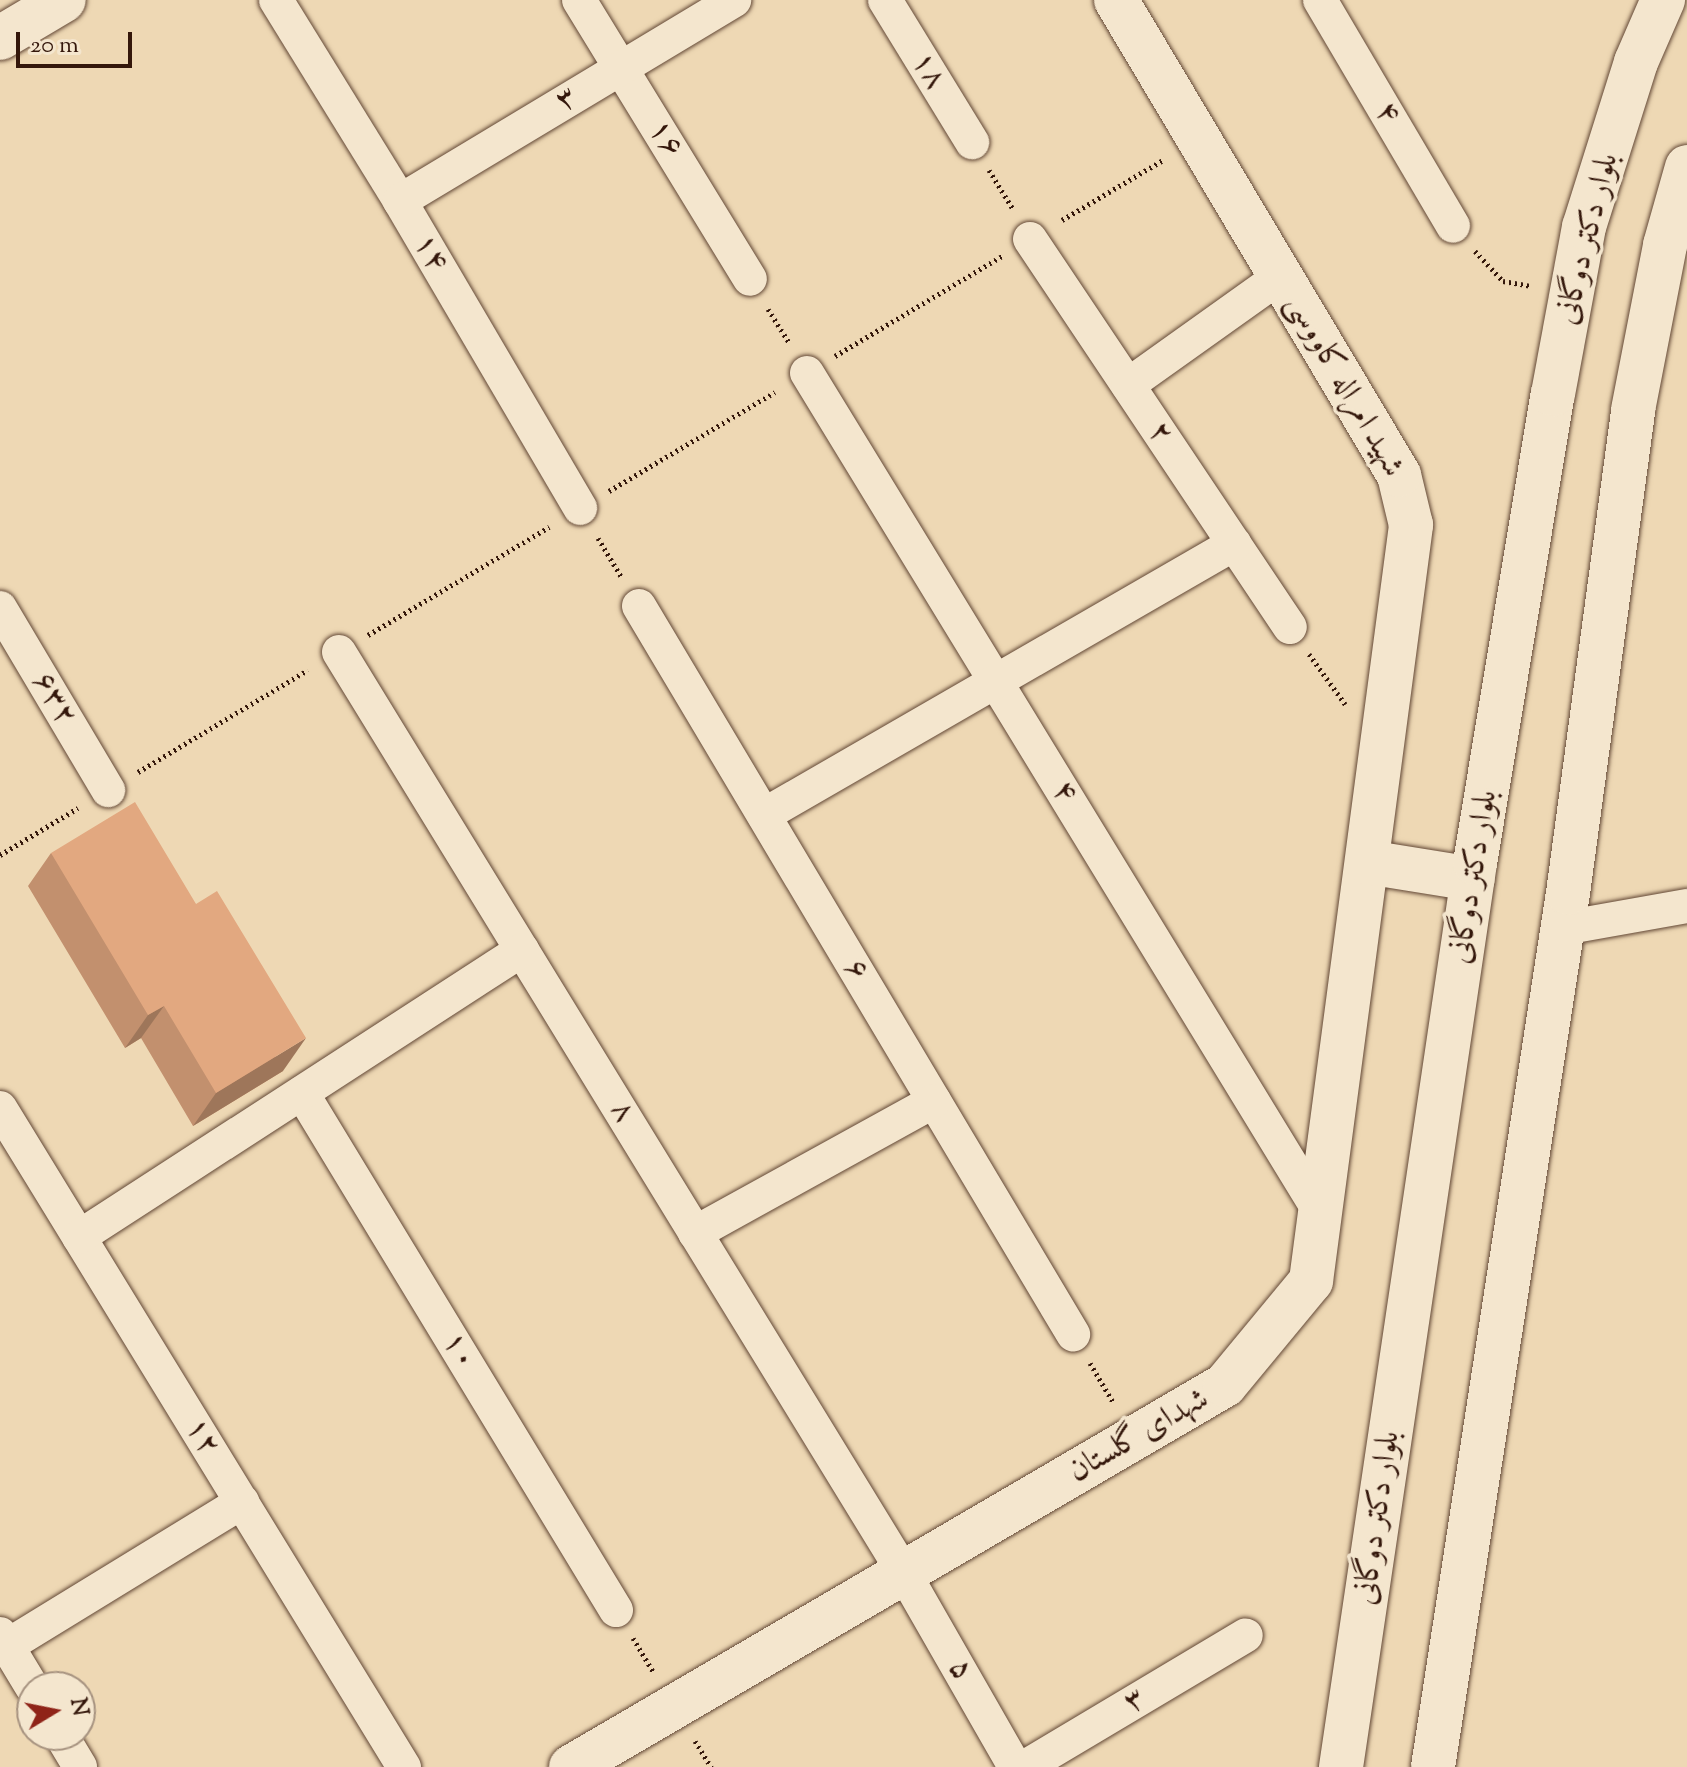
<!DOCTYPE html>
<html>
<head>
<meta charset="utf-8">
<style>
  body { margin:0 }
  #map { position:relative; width:1687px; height:1767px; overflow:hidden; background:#eed8b4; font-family:"Sorts Mill Goudy",Amiri,serif }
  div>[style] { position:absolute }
  .path>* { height:5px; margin-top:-2.5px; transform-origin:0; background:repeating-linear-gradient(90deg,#34170b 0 2px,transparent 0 6px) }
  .roads { filter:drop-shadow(0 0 2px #624735) drop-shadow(0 0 2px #624735) }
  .minor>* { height:34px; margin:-17px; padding:0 17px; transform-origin:17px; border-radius:17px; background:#f4e6ce }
  .tertiary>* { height:44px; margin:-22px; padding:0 22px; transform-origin:22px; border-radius:22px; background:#f4e6ce }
  .secondary>* { height:44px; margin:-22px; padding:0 22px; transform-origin:22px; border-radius:22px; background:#f4e6ce }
  .wall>* { inset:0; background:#c2906e }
  .shaded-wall>* { inset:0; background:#9e765a }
  .building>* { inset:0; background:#e2a880 }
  span { translate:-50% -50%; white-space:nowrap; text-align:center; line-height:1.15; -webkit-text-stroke:7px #f4e6ce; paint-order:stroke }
  .street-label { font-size:32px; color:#34170b }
  .north { position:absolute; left:16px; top:1671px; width:80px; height:80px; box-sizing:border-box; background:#f4e6ce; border:2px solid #a79380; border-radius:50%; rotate:80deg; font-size:22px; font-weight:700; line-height:32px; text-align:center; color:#34170b }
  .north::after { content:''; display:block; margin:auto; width:28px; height:36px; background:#8f2418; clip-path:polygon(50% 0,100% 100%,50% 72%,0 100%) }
  .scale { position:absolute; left:16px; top:32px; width:116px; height:36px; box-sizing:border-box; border:4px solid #34170b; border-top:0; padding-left:10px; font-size:24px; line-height:28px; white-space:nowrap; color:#34170b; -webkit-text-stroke:6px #f4e6ce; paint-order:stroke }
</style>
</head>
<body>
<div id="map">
  <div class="path">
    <i style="left:989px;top:170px;width:46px;rotate:58.4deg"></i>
    <i style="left:1062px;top:220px;width:117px;rotate:-30.7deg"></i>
    <i style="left:1475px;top:251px;width:41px;rotate:47deg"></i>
    <i style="left:1503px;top:281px;width:28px;rotate:10deg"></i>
    <i style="left:768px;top:309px;width:41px;rotate:57.8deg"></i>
    <i style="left:835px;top:356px;width:195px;rotate:-30.9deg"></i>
    <i style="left:609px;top:491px;width:193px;rotate:-30.8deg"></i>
    <i style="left:598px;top:538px;width:47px;rotate:59deg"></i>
    <i style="left:368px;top:635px;width:211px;rotate:-30.8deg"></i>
    <i style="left:1309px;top:654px;width:62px;rotate:54.2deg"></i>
    <i style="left:138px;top:772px;width:198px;rotate:-31deg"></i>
    <i style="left:0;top:855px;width:91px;rotate:-31.1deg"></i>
    <i style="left:1090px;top:1363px;width:45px;rotate:59.5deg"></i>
    <i style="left:633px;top:1638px;width:39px;rotate:59deg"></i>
    <i style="left:695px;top:1741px;width:31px;rotate:58deg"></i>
  </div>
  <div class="roads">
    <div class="minor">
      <i style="left:276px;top:0;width:236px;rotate:58.3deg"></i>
      <i style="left:400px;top:201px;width:356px;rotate:59.6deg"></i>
      <i style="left:579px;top:0;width:327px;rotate:58.5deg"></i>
      <i style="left:885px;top:0;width:167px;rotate:58.5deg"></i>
      <i style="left:1320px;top:0;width:262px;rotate:59.5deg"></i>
      <i style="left:400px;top:201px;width:390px;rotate:-31deg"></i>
      <i style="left:1030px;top:239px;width:467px;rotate:56.2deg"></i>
      <i style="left:807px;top:373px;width:983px;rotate:58.56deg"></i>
      <i style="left:1128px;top:385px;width:188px;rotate:-35.5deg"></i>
      <i style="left:639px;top:606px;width:848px;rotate:59.2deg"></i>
      <i style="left:0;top:608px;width:212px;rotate:59.3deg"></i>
      <i style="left:339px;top:652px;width:1080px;rotate:58.47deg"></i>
      <i style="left:904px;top:1573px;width:224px;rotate:60.2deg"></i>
      <i style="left:764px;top:815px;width:543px;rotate:-29.97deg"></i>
      <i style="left:1563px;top:928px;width:126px;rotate:-10.1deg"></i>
      <i style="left:302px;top:1093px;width:605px;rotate:58.73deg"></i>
      <i style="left:0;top:1108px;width:773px;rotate:58.49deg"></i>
      <i style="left:695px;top:1233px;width:273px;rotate:-28.9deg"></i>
      <i style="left:79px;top:1237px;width:528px;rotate:-32.94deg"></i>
      <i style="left:0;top:1634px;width:62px;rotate:58.9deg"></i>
      <i style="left:7px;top:1646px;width:276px;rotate:-31.5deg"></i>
      <i style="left:61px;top:1735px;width:37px;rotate:59deg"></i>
      <i style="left:1025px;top:1767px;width:257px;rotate:-30.8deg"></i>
    </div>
    <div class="tertiary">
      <i style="left:0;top:38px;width:74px;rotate:-30.7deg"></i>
      <i style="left:571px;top:1767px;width:757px;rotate:-30.29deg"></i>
      <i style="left:1225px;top:1385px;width:135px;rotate:-50.4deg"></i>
      <i style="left:1311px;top:1281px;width:763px;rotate:-82.46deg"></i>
      <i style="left:1411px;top:525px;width:51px;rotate:-103.5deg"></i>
      <i style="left:1399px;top:475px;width:553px;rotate:-120.79deg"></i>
    </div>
    <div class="secondary">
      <i style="left:1367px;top:862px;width:107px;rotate:9.1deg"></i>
      <i style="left:1341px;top:1767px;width:914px;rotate:-81.57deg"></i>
      <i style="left:1475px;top:863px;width:475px;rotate:-80.6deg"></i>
      <i style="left:1553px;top:394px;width:170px;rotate:-79.5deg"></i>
      <i style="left:1584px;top:227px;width:173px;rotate:-72.5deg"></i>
      <i style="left:1636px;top:62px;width:68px;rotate:-66.5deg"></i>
      <i style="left:1433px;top:1767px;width:884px;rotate:-81.22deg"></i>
      <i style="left:1568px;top:893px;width:487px;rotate:-82.3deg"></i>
      <i style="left:1633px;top:410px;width:168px;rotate:-79deg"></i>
      <i style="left:1665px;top:245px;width:81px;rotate:-74.2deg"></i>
    </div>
  </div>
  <div class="wall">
    <i style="clip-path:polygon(51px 853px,196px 904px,283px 1071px,193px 1126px,141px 1038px,125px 1048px,28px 886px)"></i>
  </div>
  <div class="shaded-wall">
    <i style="clip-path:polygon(164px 1006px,141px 1038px,125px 1048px,148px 1015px)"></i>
    <i style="clip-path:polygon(306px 1038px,283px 1071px,193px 1126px,216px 1093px)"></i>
  </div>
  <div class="building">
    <i style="clip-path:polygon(135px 802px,196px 904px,217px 891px,306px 1038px,216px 1093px,164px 1006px,148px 1015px,51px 853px)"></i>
  </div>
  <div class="street-label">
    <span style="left:928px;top:71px;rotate:59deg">۱۸</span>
    <span style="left:567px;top:100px;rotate:-31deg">۳</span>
    <span style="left:1387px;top:113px;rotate:60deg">۴</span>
    <span style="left:665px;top:139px;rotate:59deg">۱۶</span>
    <span style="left:1588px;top:239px;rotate:-76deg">بلوار دکتر دوگانی</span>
    <span style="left:430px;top:253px;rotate:60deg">۱۴</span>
    <span style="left:1344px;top:386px;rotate:60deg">شهید امراله کاووسی</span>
    <span style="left:1160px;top:433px;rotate:56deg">۲</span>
    <span style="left:54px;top:699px;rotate:59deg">۶۳۲</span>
    <span style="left:1064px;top:792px;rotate:59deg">۴</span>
    <span style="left:1474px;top:877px;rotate:-81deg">بلوار دکتر دوگانی</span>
    <span style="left:856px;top:970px;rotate:59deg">۶</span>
    <span style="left:622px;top:1112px;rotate:58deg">۸</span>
    <span style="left:459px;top:1351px;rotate:59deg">۱۰</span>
    <span style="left:1139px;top:1436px;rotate:-30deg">شهدای گلستان</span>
    <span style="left:202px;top:1437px;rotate:59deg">۱۲</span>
    <span style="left:1378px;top:1518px;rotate:-82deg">بلوار دکتر دوگانی</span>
    <span style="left:960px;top:1670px;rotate:60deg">۵</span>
    <span style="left:1135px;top:1701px;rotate:-31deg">۳</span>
  </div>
  <div class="north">N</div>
  <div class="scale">20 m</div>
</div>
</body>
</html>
